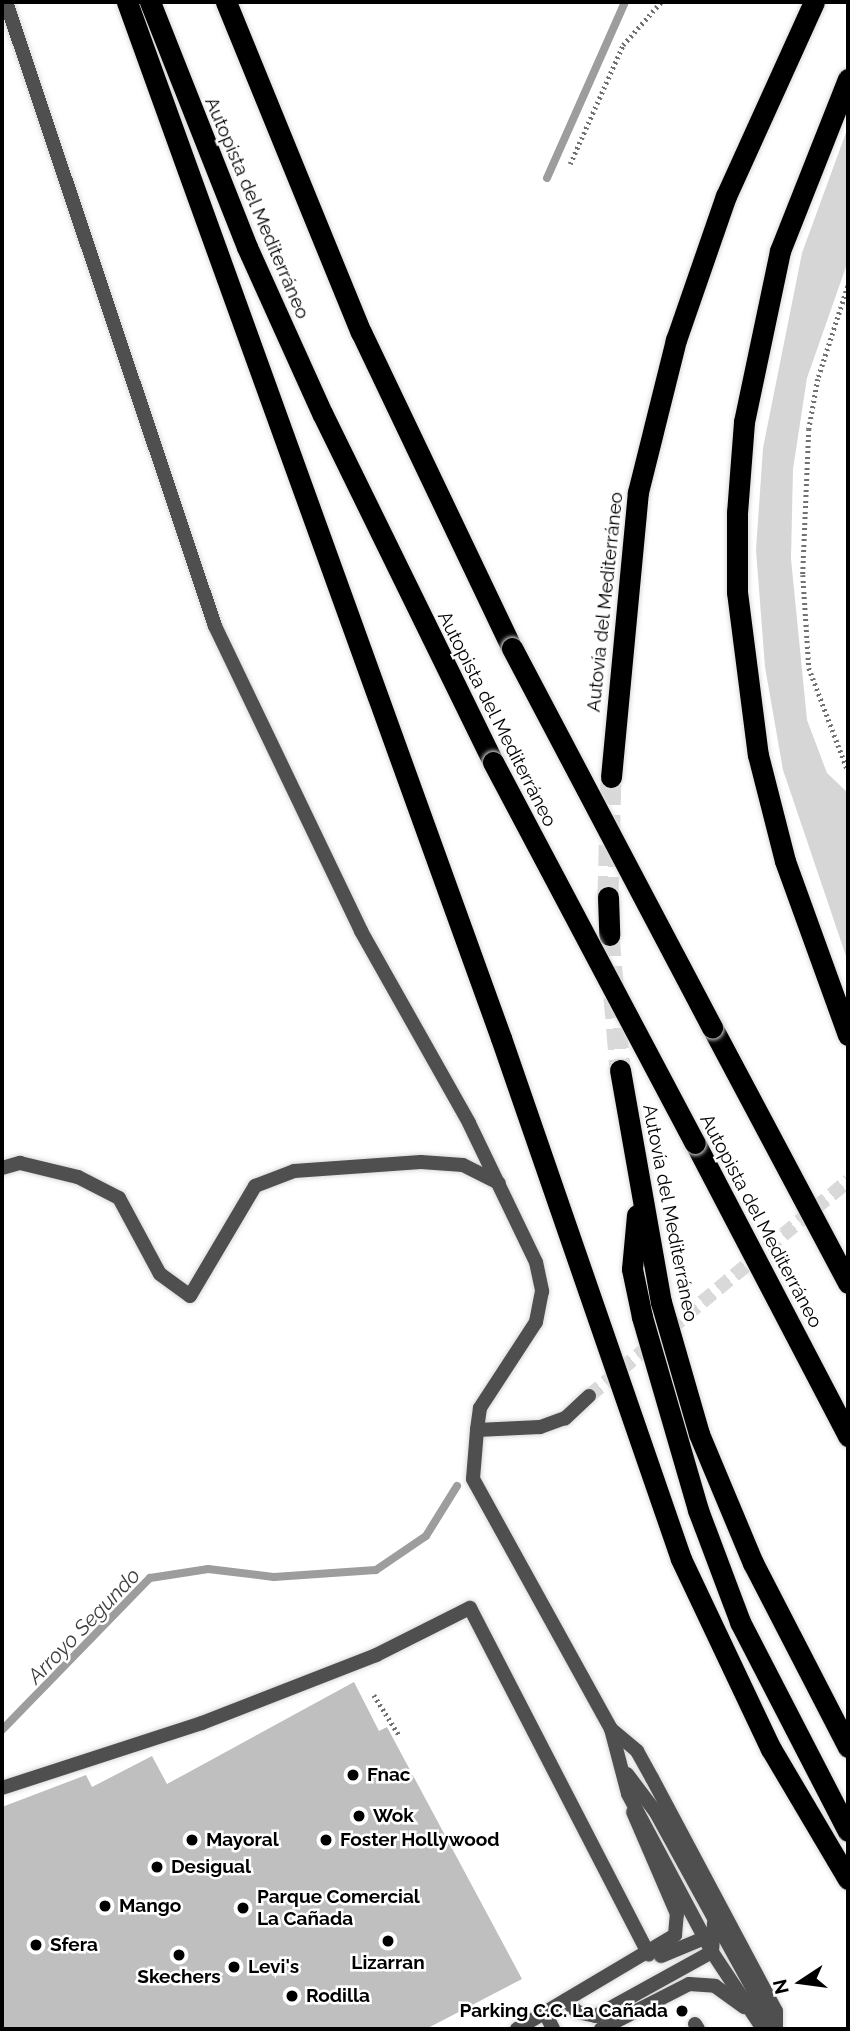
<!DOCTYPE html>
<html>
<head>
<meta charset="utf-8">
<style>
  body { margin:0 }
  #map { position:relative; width:850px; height:2031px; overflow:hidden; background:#fff; font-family:Raleway,sans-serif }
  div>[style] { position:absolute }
  .green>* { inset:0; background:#d6d6d6 }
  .stream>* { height:8px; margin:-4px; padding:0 4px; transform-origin:4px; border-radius:4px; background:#9d9d9d }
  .building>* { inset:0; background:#bfbfbf }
  .minor-tunnel>* { height:14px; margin-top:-7px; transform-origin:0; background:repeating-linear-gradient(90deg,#d9d9d9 0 14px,transparent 0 21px) }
  .motorway-tunnel>* { height:21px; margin-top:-10.5px; transform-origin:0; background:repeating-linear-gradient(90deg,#d9d9d9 0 21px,transparent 0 31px) }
  .path>* { height:4.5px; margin-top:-2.25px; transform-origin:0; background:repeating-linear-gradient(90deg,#717171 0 2px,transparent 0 5.5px) }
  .roads { filter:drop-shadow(0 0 2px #dbdbdb) drop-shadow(0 0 2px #dbdbdb) }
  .service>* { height:14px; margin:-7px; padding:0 7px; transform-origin:7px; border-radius:7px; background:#4f4f4f }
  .minor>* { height:14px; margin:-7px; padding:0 7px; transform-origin:7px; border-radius:7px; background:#4f4f4f }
  .motorway>* { height:21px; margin:-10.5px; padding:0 10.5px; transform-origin:10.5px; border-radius:10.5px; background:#000 }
  .bridges { filter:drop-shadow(0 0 2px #dbdbdb) drop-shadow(0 0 2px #dbdbdb) }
  .motorway-bridge>* { height:21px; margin:-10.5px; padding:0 10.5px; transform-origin:10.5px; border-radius:10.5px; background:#000 }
  .dots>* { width:19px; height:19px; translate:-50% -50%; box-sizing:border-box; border:4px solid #fff; border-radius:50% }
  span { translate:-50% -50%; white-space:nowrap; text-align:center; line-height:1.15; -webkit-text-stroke:5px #fff; paint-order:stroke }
  .street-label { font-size:19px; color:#000 }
  .poi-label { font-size:19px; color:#000; font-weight:700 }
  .left { translate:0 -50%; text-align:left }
  .right { translate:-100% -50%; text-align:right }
  .water-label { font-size:21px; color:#3e3e3e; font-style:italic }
  .frame { position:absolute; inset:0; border:4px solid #000; pointer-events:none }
  .north { position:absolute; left:766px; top:1947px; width:70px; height:70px; -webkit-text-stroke:5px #fff; paint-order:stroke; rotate:257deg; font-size:19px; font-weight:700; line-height:28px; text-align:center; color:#000 }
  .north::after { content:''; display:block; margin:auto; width:24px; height:32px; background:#000; clip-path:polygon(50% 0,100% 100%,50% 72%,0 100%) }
</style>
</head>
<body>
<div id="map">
  <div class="green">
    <i style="clip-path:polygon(848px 127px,848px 261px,807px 378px,793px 469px,791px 559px,807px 720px,827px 773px,848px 793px,848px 962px,783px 770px,765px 667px,756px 550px,763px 448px,802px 253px)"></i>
  </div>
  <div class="stream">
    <i style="left:547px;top:178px;width:193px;rotate:-66.1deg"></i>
    <i style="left:2px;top:1730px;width:212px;rotate:-45.8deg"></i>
    <i style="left:150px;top:1578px;width:59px;rotate:-8.8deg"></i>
    <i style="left:208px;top:1569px;width:66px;rotate:6.9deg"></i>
    <i style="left:274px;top:1577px;width:102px;rotate:-3.9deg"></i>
    <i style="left:376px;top:1570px;width:60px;rotate:-34.2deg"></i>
    <i style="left:426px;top:1536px;width:59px;rotate:-58.2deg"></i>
  </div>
  <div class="building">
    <i style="clip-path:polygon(354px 1682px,379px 1731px,387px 1727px,522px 1979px,426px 2029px,2px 2029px,2px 1807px,86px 1775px,92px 1787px,152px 1756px,167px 1784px)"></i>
  </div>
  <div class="minor-tunnel">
    <i style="left:589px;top:1396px;width:337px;rotate:-39.7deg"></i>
  </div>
  <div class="motorway-tunnel">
    <i style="left:608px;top:897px;width:120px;rotate:-88.6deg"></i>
    <i style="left:609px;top:935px;width:135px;rotate:85.3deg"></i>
  </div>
  <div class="path">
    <i style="left:570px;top:164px;width:130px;rotate:-66deg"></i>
    <i style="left:623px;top:45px;width:57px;rotate:-48.5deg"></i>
    <i style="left:848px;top:286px;width:98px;rotate:107.9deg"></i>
    <i style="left:818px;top:379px;width:51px;rotate:100.2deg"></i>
    <i style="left:809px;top:429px;width:146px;rotate:92.4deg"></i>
    <i style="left:803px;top:575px;width:93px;rotate:86.3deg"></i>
    <i style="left:809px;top:668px;width:110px;rotate:69.3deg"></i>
    <i style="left:374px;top:1695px;width:47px;rotate:58deg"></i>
  </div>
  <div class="roads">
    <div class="service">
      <i style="left:2px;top:1788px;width:210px;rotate:-18deg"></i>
      <i style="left:202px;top:1723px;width:187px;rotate:-21.3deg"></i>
      <i style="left:376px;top:1655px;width:105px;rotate:-26.6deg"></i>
      <i style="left:470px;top:1608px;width:390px;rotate:62.7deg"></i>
      <i style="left:661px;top:1956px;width:57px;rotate:-22.5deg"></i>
      <i style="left:566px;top:2000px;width:16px;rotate:47deg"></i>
      <i style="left:577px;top:2012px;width:19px;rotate:12deg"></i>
      <i style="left:596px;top:2016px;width:132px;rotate:-28.9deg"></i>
      <i style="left:712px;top:1952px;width:29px;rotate:-86deg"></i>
      <i style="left:545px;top:2013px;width:18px;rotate:63deg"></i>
      <i style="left:695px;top:2024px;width:6px;rotate:59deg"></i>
      <i style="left:517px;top:2029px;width:184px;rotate:-30.7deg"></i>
      <i style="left:675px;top:1935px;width:21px;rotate:-85deg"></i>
      <i style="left:677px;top:1914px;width:111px;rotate:-113.3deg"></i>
      <i style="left:601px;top:2029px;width:99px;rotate:-27.1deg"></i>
      <i style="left:689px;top:1984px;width:26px;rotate:4deg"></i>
      <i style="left:715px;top:1986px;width:36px;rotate:36deg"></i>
    </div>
    <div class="minor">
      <i style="left:6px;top:2px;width:658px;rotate:71.48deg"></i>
      <i style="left:215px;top:626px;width:338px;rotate:64.4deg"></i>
      <i style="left:361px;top:931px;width:220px;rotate:60.6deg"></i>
      <i style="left:469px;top:1123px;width:154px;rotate:64.3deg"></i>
      <i style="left:536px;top:1262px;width:30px;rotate:78deg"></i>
      <i style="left:542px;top:1291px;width:32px;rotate:101deg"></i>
      <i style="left:536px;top:1322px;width:103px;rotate:123.1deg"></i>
      <i style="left:480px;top:1408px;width:22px;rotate:98deg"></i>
      <i style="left:2px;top:1168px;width:19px;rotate:-16deg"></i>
      <i style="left:20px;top:1163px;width:60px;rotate:13.6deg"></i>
      <i style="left:78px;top:1177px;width:46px;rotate:27.1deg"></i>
      <i style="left:119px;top:1198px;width:86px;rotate:61.7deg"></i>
      <i style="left:160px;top:1274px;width:37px;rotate:36deg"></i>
      <i style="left:190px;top:1296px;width:128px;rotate:-59.4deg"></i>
      <i style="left:255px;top:1186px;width:42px;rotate:-21deg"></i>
      <i style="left:294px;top:1171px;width:127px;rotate:-4.1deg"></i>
      <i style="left:421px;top:1162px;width:42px;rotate:4.1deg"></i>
      <i style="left:463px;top:1165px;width:40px;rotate:26.6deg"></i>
      <i style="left:589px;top:1396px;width:33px;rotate:137deg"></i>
      <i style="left:565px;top:1418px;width:27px;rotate:160deg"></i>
      <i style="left:540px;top:1427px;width:63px;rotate:177.3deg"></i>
      <i style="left:477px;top:1430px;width:49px;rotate:94.7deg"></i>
      <i style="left:473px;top:1479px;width:286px;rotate:61.1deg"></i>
      <i style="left:611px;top:1729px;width:67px;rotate:75.3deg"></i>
      <i style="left:628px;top:1794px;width:179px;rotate:62deg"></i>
      <i style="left:712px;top:1952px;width:92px;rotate:56.5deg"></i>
      <i style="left:611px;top:1729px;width:34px;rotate:40deg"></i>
      <i style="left:637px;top:1751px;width:31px;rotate:61deg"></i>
      <i style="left:652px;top:1778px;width:264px;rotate:62deg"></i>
      <i style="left:776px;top:2011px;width:18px;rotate:90deg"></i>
      <i style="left:627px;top:1774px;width:46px;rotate:52.9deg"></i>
      <i style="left:655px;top:1811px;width:249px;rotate:61.2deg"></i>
    </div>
    <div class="motorway">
      <i style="left:127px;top:2px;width:1101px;rotate:70.15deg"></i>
      <i style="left:501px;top:1038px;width:551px;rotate:70.94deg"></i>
      <i style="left:681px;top:1559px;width:210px;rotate:64.7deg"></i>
      <i style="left:771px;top:1749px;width:151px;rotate:59.4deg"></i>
      <i style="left:150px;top:2px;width:264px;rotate:68.4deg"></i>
      <i style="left:247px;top:247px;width:184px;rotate:65.7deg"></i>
      <i style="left:323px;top:415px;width:386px;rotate:63.9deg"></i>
      <i style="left:226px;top:2px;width:357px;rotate:67.8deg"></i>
      <i style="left:361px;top:332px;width:350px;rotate:64.5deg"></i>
      <i style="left:848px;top:79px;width:185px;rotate:111.6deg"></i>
      <i style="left:780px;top:251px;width:175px;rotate:101.9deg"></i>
      <i style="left:744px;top:422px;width:90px;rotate:94.4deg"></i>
      <i style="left:737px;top:512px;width:80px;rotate:90deg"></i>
      <i style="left:737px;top:592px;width:164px;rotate:82.7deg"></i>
      <i style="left:758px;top:755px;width:109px;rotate:75.7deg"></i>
      <i style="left:785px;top:861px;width:185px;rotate:70.1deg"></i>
      <i style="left:611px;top:777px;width:286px;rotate:-84.6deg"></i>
      <i style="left:638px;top:492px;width:157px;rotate:-76deg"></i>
      <i style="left:676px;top:340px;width:152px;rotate:-70.9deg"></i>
      <i style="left:726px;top:196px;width:213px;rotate:-65.6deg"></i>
      <i style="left:608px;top:897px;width:38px;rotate:88deg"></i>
      <i style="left:712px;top:1027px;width:290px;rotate:62deg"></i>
      <i style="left:620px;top:1070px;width:236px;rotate:80deg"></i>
      <i style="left:661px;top:1302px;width:137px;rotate:73.9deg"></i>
      <i style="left:699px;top:1434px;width:140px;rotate:67.3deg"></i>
      <i style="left:753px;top:1563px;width:207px;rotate:62.7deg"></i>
      <i style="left:695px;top:1143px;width:331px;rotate:62.4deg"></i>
      <i style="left:637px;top:1215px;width:54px;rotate:95.3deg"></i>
      <i style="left:632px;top:1269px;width:49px;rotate:78.2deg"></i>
      <i style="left:642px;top:1317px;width:201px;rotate:73.8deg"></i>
      <i style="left:698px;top:1510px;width:120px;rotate:69.4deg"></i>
      <i style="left:740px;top:1622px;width:235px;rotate:62.7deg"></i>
    </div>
  </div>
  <div class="bridges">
    <div class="motorway-bridge">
      <i style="left:512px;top:648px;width:429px;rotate:62.2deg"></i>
      <i style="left:493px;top:762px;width:431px;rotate:62.1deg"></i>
    </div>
  </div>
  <div class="dots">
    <i style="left:353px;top:1775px;background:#000"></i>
    <i style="left:359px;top:1816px;background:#000"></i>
    <i style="left:192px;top:1840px;background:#000"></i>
    <i style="left:326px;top:1840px;background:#000"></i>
    <i style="left:157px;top:1867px;background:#000"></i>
    <i style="left:105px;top:1906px;background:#000"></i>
    <i style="left:243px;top:1908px;background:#000"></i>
    <i style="left:388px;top:1941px;background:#000"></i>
    <i style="left:36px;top:1945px;background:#000"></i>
    <i style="left:179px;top:1955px;background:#000"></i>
    <i style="left:234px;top:1967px;background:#000"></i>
    <i style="left:292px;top:1996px;background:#000"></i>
    <i style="left:682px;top:2011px;background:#000"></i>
  </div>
  <div class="street-label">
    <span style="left:257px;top:208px;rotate:67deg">Autopista del Mediterráneo</span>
    <span style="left:605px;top:602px;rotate:-84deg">Autovía del Mediterráneo</span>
    <span style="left:497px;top:719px;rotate:63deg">Autopista del Mediterráneo</span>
    <span style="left:670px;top:1213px;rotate:79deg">Autovía del Mediterráneo</span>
    <span style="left:761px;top:1221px;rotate:62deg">Autopista del Mediterráneo</span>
  </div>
  <div class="poi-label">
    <span class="left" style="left:367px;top:1775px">Fnac</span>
    <span class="left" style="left:373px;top:1816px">Wok</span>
    <span class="left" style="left:206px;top:1840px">Mayoral</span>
    <span class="left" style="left:340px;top:1840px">Foster Hollywood</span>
    <span class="left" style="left:171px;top:1867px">Desigual</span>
    <span class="left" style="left:257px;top:1908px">Parque Comercial<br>La Cañada</span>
    <span class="left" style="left:119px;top:1906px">Mango</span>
    <span class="left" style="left:50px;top:1945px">Sfera</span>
    <span style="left:388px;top:1963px">Lizarran</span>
    <span class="left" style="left:248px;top:1967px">Levi's</span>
    <span style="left:179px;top:1977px">Skechers</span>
    <span class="left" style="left:306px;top:1996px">Rodilla</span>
    <span class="right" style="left:668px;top:2011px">Parking C.C. La Cañada</span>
  </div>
  <div class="water-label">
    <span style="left:84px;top:1626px;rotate:-46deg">Arroyo Segundo</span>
  </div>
  <div class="frame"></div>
  <div class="north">N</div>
</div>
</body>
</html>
